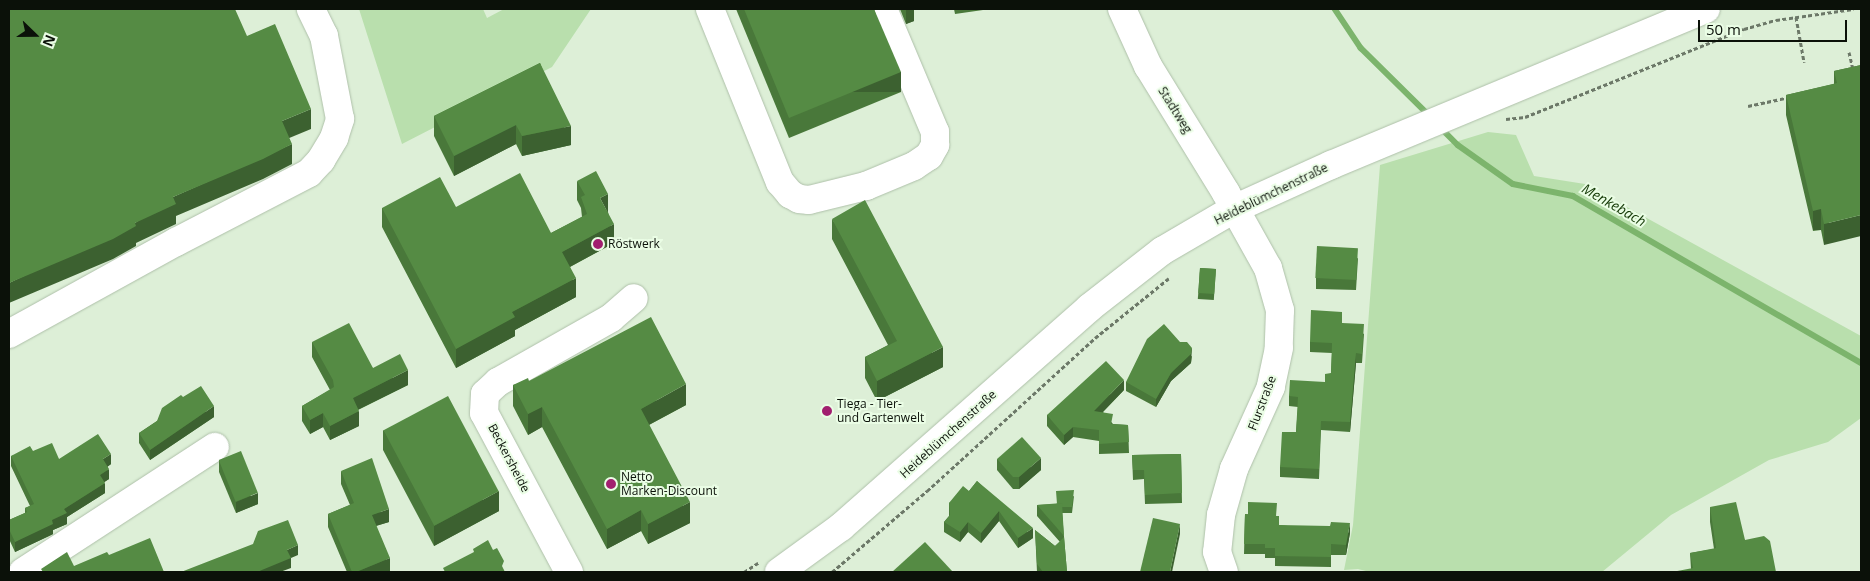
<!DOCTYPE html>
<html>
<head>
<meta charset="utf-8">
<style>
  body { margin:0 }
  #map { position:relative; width:1870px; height:581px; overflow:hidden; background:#ddefd7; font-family:"Open Sans",sans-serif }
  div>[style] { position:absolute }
  .green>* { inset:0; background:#b9dfad }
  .stream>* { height:5.5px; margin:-2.75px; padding:0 2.75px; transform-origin:2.75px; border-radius:2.75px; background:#7cb46c }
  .path>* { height:3px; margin-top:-1.5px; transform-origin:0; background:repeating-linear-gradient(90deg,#6c7868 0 4px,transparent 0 6.5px) }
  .roads { filter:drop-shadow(0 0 1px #aec0a9) drop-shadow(0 0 1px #aec0a9) }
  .minor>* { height:28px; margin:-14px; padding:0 14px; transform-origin:14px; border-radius:14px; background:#fff }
  .wall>* { inset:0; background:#49783a; transform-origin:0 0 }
  .shaded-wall>* { inset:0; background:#3c6130; transform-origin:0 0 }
  .building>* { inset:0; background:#558b44; transform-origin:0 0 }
  .dots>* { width:14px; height:14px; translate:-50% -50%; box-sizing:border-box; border:2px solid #eafde5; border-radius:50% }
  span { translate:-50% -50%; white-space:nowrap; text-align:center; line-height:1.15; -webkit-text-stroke:4px #eafde5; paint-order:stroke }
  .street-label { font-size:12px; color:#0b1109 }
  .poi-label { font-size:12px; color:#0b1109 }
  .left { translate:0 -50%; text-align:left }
  .water-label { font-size:14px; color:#153a07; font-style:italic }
  .frame { position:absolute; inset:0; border:10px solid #0b1109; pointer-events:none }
  .north { position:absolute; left:10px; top:10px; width:50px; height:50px; -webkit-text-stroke:4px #eafde5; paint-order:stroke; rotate:112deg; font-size:14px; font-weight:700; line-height:20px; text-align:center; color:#0b1109 }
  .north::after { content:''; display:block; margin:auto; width:18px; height:22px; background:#0b1109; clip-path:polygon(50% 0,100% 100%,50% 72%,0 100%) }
  .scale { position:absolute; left:1698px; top:20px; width:149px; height:22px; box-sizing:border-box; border:2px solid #0b1109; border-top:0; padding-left:6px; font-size:15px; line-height:18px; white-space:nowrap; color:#0b1109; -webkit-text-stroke:4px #eafde5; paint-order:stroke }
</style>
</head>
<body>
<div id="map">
  <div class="green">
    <i style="clip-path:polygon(359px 9px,483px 9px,487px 18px,504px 9px,591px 9px,552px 67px,402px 144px)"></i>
    <i style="clip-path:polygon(1488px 132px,1516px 135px,1534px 176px,1585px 184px,1861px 336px,1861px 418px,1828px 442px,1769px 460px,1671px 515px,1602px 572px,1370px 572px,1358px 569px,1344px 570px,1353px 525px,1380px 165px)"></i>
  </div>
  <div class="stream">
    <i style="left:1335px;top:9px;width:47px;rotate:56.3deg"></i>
    <i style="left:1361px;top:48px;width:97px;rotate:44.6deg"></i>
    <i style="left:1441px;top:128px;width:24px;rotate:45deg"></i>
    <i style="left:1458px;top:145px;width:67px;rotate:35.3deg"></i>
    <i style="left:1513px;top:184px;width:61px;rotate:11.3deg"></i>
    <i style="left:1573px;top:196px;width:333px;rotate:30.1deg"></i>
  </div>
  <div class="path">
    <i style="left:1796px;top:17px;width:46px;rotate:79.9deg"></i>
    <i style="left:1849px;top:52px;width:17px;rotate:77deg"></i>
    <i style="left:1748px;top:106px;width:43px;rotate:-12.1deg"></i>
    <i style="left:1506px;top:119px;width:19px;rotate:-6deg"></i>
    <i style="left:1525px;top:117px;width:236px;rotate:-21.9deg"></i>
    <i style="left:1744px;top:29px;width:33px;rotate:-16deg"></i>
    <i style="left:1776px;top:20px;width:78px;rotate:-8.1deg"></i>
    <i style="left:744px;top:572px;width:17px;rotate:-33deg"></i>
    <i style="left:832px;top:572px;width:125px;rotate:-40.5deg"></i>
    <i style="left:927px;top:491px;width:227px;rotate:-42.3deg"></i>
    <i style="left:1095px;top:338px;width:95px;rotate:-39deg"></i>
  </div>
  <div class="roads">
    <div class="minor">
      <i style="left:710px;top:9px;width:187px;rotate:68deg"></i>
      <i style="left:780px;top:182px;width:16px;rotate:50deg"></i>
      <i style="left:790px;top:194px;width:10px;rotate:29deg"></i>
      <i style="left:799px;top:199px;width:10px;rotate:6deg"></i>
      <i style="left:809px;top:200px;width:59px;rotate:-13.8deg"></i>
      <i style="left:866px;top:186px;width:52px;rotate:-22.6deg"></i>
      <i style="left:914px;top:166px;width:18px;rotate:-34deg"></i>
      <i style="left:929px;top:156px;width:13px;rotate:-61deg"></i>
      <i style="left:935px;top:145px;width:13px;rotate:-90deg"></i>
      <i style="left:935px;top:132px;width:134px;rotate:-112.9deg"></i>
      <i style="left:1122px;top:9px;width:63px;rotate:65.5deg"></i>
      <i style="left:1148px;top:66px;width:149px;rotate:58.4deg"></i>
      <i style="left:1226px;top:193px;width:86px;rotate:60.8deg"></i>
      <i style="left:1268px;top:268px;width:44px;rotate:74.1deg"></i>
      <i style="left:1280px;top:310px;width:38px;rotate:92deg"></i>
      <i style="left:1279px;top:348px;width:40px;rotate:102deg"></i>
      <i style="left:1271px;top:387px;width:90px;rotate:114.3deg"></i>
      <i style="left:1234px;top:469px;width:48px;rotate:105.8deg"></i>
      <i style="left:1221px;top:515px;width:37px;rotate:96deg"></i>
      <i style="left:1217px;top:552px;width:21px;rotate:71deg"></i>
      <i style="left:9px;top:334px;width:191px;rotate:-28.9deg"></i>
      <i style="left:176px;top:242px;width:150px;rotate:-27.4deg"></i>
      <i style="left:309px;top:173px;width:18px;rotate:-47deg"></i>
      <i style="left:321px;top:160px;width:26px;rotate:-59deg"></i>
      <i style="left:334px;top:138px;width:20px;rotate:-72deg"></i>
      <i style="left:340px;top:119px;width:85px;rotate:-100.9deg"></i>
      <i style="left:324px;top:36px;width:30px;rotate:-116deg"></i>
      <i style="left:23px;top:572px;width:229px;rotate:-33.1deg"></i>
      <i style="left:569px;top:572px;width:180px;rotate:-118.1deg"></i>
      <i style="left:484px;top:413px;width:19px;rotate:-87deg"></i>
      <i style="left:485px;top:394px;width:18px;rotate:-43deg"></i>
      <i style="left:498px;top:382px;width:130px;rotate:-29.5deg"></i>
      <i style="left:611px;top:318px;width:30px;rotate:-41deg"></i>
      <i style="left:779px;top:572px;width:77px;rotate:-36deg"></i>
      <i style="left:841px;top:527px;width:331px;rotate:-41.4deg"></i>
      <i style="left:1089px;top:308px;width:93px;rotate:-38deg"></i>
      <i style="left:1162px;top:251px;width:83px;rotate:-30.3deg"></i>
      <i style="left:1234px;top:209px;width:107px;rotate:-24.4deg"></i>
      <i style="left:1331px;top:165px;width:406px;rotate:-22.6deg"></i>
    </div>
  </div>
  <div class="wall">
    <i style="clip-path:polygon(736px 9px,874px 9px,901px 92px,789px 138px)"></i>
    <i style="clip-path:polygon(900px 9px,914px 9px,914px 21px,906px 24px)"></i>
    <i style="clip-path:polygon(954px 9px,990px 9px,955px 14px)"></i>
    <i style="clip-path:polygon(540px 63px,571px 145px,522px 156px,516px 144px,454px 176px,434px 136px,434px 116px)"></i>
    <i style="clip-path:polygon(1861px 65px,1824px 245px,1821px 230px,1813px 231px,1786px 115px,1786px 95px,1834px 84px,1834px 71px)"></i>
    <i style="clip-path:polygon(577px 181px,608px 212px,614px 243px,570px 267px,576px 297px,515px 330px,515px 336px,456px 368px,382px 227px,382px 208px,456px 207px,551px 233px,582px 217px,581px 208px,577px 200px)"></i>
    <i style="clip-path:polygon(832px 219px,943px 367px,877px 401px,865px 378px,865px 357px,888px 345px,832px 239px)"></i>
    <i style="clip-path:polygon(1358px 258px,1356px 290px,1316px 289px,1316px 278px)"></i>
    <i style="left:1200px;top:268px;width:16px;height:31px;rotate:4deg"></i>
    <i style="clip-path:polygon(1342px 323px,1364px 334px,1362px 363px,1356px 363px,1350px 432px,1321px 430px,1319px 479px,1280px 477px,1280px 467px,1296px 432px,1298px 407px,1289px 406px,1289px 396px,1325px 382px,1331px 373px,1332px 353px,1310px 352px,1310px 342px)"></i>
    <i style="clip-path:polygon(312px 342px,373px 368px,408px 385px,358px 410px,359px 426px,330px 440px,323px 427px,310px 434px,302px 421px,302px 406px,330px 390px,312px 357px)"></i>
    <i style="clip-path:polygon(1192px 356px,1191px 363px,1171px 381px,1156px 407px,1126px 391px,1126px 382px)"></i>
    <i style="clip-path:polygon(529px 381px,686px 405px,649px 425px,690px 523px,648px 544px,641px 531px,607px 549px,542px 427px,528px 435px,513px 406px,513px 385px)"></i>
    <i style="clip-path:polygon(1124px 390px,1103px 412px,1113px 424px,1128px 425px,1129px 453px,1099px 454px,1099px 441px,1073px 437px,1064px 445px,1047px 426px,1047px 415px)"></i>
    <i style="clip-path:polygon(183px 397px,214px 417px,150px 460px,139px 443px,139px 433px,157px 421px)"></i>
    <i style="clip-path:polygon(383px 430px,499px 511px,434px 546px,383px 450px)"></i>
    <i style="clip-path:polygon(33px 451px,59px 459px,111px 464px,107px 467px,109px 479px,104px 482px,105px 493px,67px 517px,67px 524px,53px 530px,53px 534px,49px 536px,15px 552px,9px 539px,9px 520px,25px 513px,25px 508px,30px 506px,11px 466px,11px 456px)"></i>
    <i style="clip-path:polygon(1181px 454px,1182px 503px,1145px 504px,1144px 479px,1133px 480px,1132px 455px)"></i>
    <i style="clip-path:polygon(997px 459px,1041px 470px,1019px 489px,1013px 489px,997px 470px)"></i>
    <i style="clip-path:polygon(219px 460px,258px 504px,236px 513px,219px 472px)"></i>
    <i style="clip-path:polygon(341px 471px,389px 522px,376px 526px,390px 571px,386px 572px,347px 572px,328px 527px,328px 514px,350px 505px,341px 484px)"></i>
    <i style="clip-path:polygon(977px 481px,1033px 538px,1018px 548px,999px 521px,981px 543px,968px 532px,960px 542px,944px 532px,944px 522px,949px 516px,949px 503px,969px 491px)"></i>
    <i style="clip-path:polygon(1074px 496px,1072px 513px,1062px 513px,1067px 572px,1037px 572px,1035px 530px,1055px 546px,1060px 542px,1037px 516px,1037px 505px,1056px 504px)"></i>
    <i style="clip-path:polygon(1710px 507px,1745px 540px,1776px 572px,1691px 569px,1690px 553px,1714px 549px,1710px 522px)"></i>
    <i style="clip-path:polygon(1245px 514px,1277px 516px,1279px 525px,1350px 533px,1346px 555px,1331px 555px,1331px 567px,1275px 566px,1275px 558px,1265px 558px,1265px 554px,1244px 554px)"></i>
  </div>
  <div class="shaded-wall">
    <i style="clip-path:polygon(906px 9px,914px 9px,914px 21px,906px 24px)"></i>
    <i style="left:901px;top:72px;width:20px;height:121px;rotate:90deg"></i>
    <i style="clip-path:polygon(311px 109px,311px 129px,282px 141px,282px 121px)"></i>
    <i style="clip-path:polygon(516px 125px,516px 144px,454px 176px,454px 156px)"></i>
    <i style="clip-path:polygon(571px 126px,571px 145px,522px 156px,522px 136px)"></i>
    <i style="clip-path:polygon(292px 144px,292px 164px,263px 179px,176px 216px,176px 224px,136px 243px,136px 246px,113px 259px,9px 303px,9px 283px,135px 223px,173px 197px)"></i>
    <i style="clip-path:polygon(608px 194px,608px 213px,600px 198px)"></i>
    <i style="left:1821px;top:209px;width:21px;height:8px;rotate:90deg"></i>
    <i style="clip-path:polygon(1861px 215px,1861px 236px,1824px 245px,1824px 224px)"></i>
    <i style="clip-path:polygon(614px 224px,614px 243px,562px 271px,562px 252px)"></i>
    <i style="clip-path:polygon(576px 278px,576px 297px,515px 330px,515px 336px,456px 368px,456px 349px,512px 312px)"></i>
    <i style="clip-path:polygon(943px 347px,943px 367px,877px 401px,877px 381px)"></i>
    <i style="clip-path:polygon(1192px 348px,1191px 363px,1171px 381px,1156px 407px,1156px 399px,1171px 373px)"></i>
    <i style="clip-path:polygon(1356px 353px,1356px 363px,1350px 432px,1350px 422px)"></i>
    <i style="clip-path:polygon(408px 370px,408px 385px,353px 412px,353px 398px)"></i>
    <i style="clip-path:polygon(1124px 380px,1124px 390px,1094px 421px,1094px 411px)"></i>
    <i style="clip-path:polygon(686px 384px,686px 405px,641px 429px,641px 409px)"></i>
    <i style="clip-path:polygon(214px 406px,214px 417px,150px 460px,150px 450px)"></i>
    <i style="clip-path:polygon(542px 407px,542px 427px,528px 435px,528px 414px)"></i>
    <i style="clip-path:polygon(359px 411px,359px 426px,330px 440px,330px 426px)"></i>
    <i style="clip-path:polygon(323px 413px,323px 427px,310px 434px,310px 420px)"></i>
    <i style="clip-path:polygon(1073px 427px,1073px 437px,1064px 445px,1064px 435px)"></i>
    <i style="clip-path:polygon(111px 454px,111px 464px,103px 470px,103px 459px)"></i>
    <i style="clip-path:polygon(1041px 458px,1041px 470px,1019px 489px,1019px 477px)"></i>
    <i style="clip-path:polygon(109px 469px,109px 479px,100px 485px,100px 475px)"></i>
    <i style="clip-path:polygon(105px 483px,105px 493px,67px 517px,67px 524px,53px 530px,53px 534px,49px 536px,15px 552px,15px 542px,52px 520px,64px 509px)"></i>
    <i style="clip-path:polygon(499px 491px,499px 511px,434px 546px,434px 526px)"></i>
    <i style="clip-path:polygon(258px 493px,258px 504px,236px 513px,236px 502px)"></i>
    <i style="clip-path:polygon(690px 502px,690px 523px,648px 544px,648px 524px)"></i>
    <i style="clip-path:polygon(389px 509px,389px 522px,372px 527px,372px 515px)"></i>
    <i style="clip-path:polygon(641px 510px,641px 531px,607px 549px,607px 529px)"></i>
    <i style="clip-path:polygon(999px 511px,999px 521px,981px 543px,981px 533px)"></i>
    <i style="clip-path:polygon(968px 522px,968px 532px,960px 542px,960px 532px)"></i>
    <i style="clip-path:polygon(1350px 523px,1350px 533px,1346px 555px,1346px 545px)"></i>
    <i style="clip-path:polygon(1180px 524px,1180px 534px,1172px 572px,1170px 572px)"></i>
    <i style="clip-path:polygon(1033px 528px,1033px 538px,1018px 548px,1018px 538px)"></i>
    <i style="clip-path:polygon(298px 545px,298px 555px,291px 558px,291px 568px,280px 572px,257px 572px,287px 550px)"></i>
    <i style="clip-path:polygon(390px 558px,390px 571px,386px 572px,356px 572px)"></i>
  </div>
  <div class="building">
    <i style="clip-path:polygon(9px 9px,235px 9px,247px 36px,275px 24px,311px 109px,282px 121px,292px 144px,263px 159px,173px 197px,176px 204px,135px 223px,136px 226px,113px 239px,9px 283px)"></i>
    <i style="clip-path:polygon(744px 9px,874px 9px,901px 72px,789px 118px)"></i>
    <i style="clip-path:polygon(540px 63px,571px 126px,522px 136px,516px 125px,454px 156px,434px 116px)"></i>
    <i style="clip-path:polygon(1861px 65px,1861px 215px,1824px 224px,1821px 209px,1813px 211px,1786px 95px,1837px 83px,1834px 71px)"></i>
    <i style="clip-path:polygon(596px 171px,608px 194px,600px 198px,614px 224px,562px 252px,576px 278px,512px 312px,515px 317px,456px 349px,382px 208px,440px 177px,456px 207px,520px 173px,551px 233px,587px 214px,581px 197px,585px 195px,577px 181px)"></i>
    <i style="clip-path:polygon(865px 200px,943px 347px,877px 381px,865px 357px,897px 341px,832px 219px)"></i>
    <i style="left:1317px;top:246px;width:41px;height:32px;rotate:3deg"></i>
    <i style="left:1200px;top:268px;width:16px;height:25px;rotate:4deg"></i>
    <i style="clip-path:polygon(1311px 310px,1342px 312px,1342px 323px,1364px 324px,1362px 354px,1356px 353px,1350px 422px,1321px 421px,1319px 469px,1280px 467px,1282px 432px,1296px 432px,1298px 397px,1289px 396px,1290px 380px,1325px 382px,1325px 374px,1331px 373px,1332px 343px,1310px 342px)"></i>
    <i style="clip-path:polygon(651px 317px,686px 384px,641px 409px,690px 502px,648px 524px,641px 510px,607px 529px,542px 407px,528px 414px,513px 385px,528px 378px,529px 381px)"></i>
    <i style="clip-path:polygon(349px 323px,373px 368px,400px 354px,408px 370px,353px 398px,359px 411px,330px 426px,323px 413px,310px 420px,302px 406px,334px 387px,333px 380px,312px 342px)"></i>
    <i style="clip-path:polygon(1164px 324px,1180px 342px,1187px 342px,1192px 348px,1191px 354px,1171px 373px,1156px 399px,1126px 382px,1147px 339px)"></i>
    <i style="clip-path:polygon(1106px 361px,1124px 380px,1094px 411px,1113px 414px,1111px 424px,1128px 425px,1129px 442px,1099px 444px,1099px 430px,1073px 427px,1064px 435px,1047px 415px)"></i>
    <i style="clip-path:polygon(201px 386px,214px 406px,150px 450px,139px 433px,157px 421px,162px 408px,181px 395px,183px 397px)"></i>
    <i style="left:448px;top:396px;width:108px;height:73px;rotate:62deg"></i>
    <i style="clip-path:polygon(98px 434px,111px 454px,103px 459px,109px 469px,100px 475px,105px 483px,64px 509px,67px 513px,52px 520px,53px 524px,15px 542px,9px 529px,9px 520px,27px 512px,25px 508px,34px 504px,11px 456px,30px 446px,33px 451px,52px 443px,59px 459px)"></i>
    <i style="clip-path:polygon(1022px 437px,1041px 458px,1019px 477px,1013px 477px,997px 459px)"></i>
    <i style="left:241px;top:451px;width:45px;height:24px;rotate:68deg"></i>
    <i style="clip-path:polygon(1181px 454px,1182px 493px,1145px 495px,1144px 470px,1133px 470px,1132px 455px)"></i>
    <i style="clip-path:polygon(372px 458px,389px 509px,372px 515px,390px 558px,356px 572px,352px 572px,328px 514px,354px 503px,341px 471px)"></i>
    <i style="clip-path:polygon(977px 481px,1033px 528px,1018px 538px,999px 511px,981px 533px,968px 522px,960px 532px,944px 522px,950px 515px,949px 503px,963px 486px,969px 491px)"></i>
    <i style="clip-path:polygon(1074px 490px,1072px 507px,1062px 507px,1062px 503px,1057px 504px,1056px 491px)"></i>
    <i style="clip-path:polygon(1248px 502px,1277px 503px,1276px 516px,1279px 516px,1279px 525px,1330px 526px,1331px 522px,1350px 523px,1346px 545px,1331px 544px,1331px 557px,1275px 556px,1275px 548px,1265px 548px,1265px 544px,1244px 544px,1245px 514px,1248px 515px)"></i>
    <i style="clip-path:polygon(1736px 502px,1745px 540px,1764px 536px,1770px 541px,1776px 572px,1672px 572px,1693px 568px,1690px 553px,1716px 548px,1710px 507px)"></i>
    <i style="clip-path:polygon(1062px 503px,1064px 536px,1037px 505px)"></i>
    <i style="clip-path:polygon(1153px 518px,1180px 524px,1170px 572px,1140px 572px)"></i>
    <i style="clip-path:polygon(288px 520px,298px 545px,287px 550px,291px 558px,257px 572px,181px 572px,253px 544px,258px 531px)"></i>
    <i style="clip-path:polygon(1035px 530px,1055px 546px,1064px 537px,1067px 572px,1043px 572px,1037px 564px)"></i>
    <i style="clip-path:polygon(150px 538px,164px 572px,43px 572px,41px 569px,67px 552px,74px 566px,107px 552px,109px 555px)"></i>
    <i style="clip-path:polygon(488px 540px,493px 550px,497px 548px,504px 561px,502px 566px,505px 572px,445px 572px,443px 568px,474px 552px,473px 549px)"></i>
    <i style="clip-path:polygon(925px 542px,953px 572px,892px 572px)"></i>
  </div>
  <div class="dots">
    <i style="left:598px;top:244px;background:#a11f6f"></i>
    <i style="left:827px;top:411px;background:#a11f6f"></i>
    <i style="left:611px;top:484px;background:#a11f6f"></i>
  </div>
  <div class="street-label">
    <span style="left:1175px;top:110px;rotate:58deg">Stadtweg</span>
    <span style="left:1271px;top:194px;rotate:-26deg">Heideblümchenstraße</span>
    <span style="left:1262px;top:403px;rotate:-69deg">Flurstraße</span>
    <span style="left:948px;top:434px;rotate:-42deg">Heideblümchenstraße</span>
    <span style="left:509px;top:458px;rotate:62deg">Beckersheide</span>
  </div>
  <div class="poi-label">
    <span class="left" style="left:608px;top:244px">Röstwerk</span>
    <span class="left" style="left:837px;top:411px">Tiega - Tier-<br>und Gartenwelt</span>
    <span class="left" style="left:621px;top:484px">Netto<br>Marken-Discount</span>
  </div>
  <div class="water-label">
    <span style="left:1614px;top:205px;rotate:30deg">Menkebach</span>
  </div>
  <div class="frame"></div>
  <div class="north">N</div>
  <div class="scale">50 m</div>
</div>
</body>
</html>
